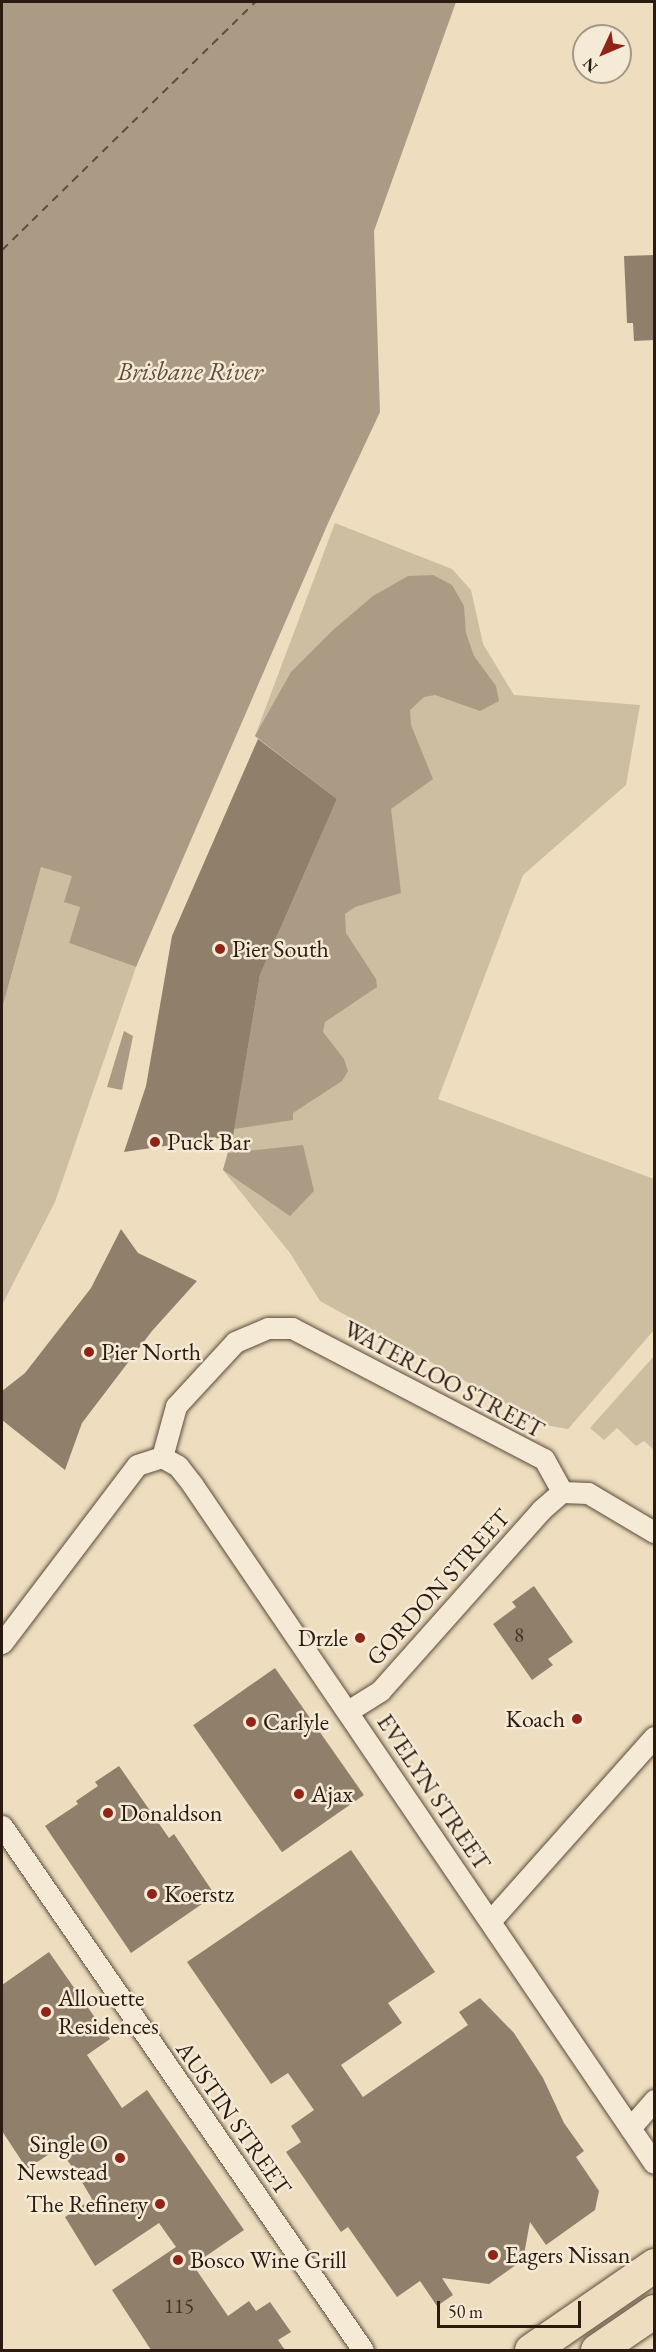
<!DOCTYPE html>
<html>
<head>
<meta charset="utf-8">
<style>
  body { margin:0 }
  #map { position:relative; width:656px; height:2352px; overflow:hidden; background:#eedebf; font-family:"EB Garamond",serif }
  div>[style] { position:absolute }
  .green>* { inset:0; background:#cdbda1 }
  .water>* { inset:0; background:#ac9b84 }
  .ferry>* { height:1.5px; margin-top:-0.75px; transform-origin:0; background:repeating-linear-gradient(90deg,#5f4e3e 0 8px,transparent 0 14px) }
  .building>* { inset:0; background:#90806b; transform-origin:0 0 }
  .roads { filter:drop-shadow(0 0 2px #5c4b3c) drop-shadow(0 0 2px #5c4b3c) }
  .street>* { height:21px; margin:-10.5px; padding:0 10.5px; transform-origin:10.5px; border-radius:10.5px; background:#f4ead5 }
  .primary>* { height:33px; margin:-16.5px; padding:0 16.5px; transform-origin:16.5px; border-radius:16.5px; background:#eedebf }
  .dots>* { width:16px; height:16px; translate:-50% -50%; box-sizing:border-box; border:3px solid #f4ead5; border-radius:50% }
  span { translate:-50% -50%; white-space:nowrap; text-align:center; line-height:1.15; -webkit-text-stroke:5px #f4ead5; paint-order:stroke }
  .number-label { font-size:21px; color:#443427 }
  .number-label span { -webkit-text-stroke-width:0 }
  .poi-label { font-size:24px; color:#2b1a10 }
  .left { translate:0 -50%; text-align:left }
  .right { translate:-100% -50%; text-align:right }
  .street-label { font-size:24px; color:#2b1a10 }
  .water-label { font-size:26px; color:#5f4e3e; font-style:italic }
  .frame { position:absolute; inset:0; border:3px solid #2b1a10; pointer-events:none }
  .north { position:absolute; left:572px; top:24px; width:60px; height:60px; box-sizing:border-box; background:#f4ead5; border:2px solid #a49786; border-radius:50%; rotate:226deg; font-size:16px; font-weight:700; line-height:24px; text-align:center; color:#2b1a10 }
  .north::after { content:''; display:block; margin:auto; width:21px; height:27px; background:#8f2418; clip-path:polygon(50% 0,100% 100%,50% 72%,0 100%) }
  .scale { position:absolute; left:437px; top:2301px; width:144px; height:27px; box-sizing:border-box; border:3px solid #2b1a10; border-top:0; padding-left:8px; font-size:18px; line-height:21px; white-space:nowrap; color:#2b1a10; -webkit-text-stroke:4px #f4ead5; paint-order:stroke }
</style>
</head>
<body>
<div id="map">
  <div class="green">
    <i style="clip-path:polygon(335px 523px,452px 569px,471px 590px,483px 644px,514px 695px,640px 705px,626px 785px,523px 875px,438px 1099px,654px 1179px,654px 1330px,568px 1429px,545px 1425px,320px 1301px,290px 1253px,223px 1170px,234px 1127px,260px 975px,337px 799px,255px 736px)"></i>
    <i style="clip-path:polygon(41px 867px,73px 875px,80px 907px,69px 943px,136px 967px,55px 1202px,2px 1305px,2px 1009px)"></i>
    <i style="clip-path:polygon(654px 1356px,654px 1450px,644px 1441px,636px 1446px,617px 1428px,604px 1440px,590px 1428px)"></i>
  </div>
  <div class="water">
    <i style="clip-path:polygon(2px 2px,456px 2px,374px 231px,380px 412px,329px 521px,136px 967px,69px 943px,80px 907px,64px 902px,72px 876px,41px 867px,2px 1009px)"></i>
    <i style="clip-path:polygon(433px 575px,452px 585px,464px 606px,466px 633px,474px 656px,496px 686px,499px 701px,480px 711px,435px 695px,424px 697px,410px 710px,411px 725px,433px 779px,391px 809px,401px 893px,355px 907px,345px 914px,346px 933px,376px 979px,377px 987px,325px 1022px,323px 1032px,344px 1059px,348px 1071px,342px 1081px,293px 1113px,293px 1120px,234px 1129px,260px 975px,337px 799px,255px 736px,291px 672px,333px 630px,373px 596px,408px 576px)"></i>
    <i style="clip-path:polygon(124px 1031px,133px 1036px,122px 1090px,107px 1087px)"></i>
    <i style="clip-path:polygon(303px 1145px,314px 1191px,290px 1216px,223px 1170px,228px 1153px)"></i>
  </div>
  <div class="ferry">
    <i style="left:2px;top:250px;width:354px;rotate:-44.4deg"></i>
  </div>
  <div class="building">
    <i style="clip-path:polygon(654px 255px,654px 340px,634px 341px,633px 323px,627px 323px,624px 256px)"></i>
    <i style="clip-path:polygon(258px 739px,337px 799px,260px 975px,233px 1136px,124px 1152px,146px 1086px,172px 936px)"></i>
    <i style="clip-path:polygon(121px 1229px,138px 1253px,197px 1281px,152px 1331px,82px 1423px,65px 1470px,2px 1420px,2px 1391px,25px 1373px,91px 1288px)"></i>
    <i style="clip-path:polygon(534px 1586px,573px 1642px,548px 1659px,553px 1665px,532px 1680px,493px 1624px,516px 1607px,512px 1602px)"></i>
    <i style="left:275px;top:1668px;width:155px;height:100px;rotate:55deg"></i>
    <i style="clip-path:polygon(119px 1766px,169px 1838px,174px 1834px,215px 1895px,131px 1953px,45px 1826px,78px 1804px,76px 1801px,98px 1786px,95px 1782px)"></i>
    <i style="clip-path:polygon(351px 1850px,435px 1972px,388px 2003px,402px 2023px,341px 2065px,363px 2097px,468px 2025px,459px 2012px,480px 1998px,514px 2033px,543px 2078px,564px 2123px,584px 2151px,576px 2157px,599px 2191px,595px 2210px,546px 2245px,530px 2222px,523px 2260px,489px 2284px,442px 2278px,453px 2295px,437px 2306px,420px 2281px,397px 2297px,348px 2227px,341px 2232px,286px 2152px,301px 2142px,291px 2126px,314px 2110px,288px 2073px,271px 2084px,187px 1962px)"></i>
    <i style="clip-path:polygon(49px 1952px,110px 2039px,87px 2055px,122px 2108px,147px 2090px,244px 2230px,193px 2265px,228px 2316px,249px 2301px,256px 2311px,270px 2302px,291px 2332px,278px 2340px,285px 2350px,151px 2350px,112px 2290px,176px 2247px,159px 2223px,95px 2266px,65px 2217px,92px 2199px,76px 2172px,58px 2148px,27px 2169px,2px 2131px,2px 1985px)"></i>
  </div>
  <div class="roads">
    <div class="street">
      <i style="left:162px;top:1457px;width:18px;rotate:29deg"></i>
      <i style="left:178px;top:1466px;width:23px;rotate:52deg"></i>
      <i style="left:192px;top:1484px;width:821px;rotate:55.77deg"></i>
      <i style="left:162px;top:1457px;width:53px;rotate:-74.6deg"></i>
      <i style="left:176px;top:1406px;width:87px;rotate:-47.3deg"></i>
      <i style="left:235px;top:1342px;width:36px;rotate:-23deg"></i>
      <i style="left:268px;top:1328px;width:24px"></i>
      <i style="left:292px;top:1328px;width:284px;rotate:27.5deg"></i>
      <i style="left:544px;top:1459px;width:38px;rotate:61deg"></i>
      <i style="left:562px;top:1492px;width:26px;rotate:2deg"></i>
      <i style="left:588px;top:1493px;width:77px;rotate:30.6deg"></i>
      <i style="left:2px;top:1643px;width:223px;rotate:-52.8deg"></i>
      <i style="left:137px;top:1465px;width:26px;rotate:-18deg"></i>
      <i style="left:348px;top:1711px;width:38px;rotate:-32deg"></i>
      <i style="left:380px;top:1691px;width:242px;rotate:-48.3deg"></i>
      <i style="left:541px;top:1510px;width:28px;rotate:-41deg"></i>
      <i style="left:2px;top:1826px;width:636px;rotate:55.44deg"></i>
      <i style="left:491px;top:1920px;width:245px;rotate:-48.3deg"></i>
      <i style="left:630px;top:2128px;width:37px;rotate:-49deg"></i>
    </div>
    <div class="primary">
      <i style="left:531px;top:2350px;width:150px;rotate:-34.6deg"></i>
      <i style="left:597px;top:2350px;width:69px;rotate:-34.4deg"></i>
    </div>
  </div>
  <div class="dots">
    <i style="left:220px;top:949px;background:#8f2418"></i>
    <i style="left:155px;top:1142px;background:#8f2418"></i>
    <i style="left:89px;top:1352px;background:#8f2418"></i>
    <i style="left:360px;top:1638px;background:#8f2418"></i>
    <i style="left:577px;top:1719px;background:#8f2418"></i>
    <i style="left:251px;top:1722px;background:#8f2418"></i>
    <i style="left:299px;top:1794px;background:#8f2418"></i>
    <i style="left:108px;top:1813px;background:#8f2418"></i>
    <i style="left:152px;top:1894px;background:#8f2418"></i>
    <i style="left:46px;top:2012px;background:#8f2418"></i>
    <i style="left:120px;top:2158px;background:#8f2418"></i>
    <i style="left:160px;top:2204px;background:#8f2418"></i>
    <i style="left:493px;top:2255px;background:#8f2418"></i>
    <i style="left:178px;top:2260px;background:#8f2418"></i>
  </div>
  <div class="number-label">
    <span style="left:519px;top:1635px">8</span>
    <span style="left:179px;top:2306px">115</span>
  </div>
  <div class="poi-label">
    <span class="left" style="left:232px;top:949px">Pier South</span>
    <span class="left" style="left:167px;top:1142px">Puck Bar</span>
    <span class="left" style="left:101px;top:1352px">Pier North</span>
    <span class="right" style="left:348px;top:1638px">Drzle</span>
    <span class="right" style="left:565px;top:1719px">Koach</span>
    <span class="left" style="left:263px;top:1722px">Carlyle</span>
    <span class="left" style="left:311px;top:1794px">Ajax</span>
    <span class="left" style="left:120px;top:1813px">Donaldson</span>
    <span class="left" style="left:164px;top:1894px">Koerstz</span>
    <span class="left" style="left:58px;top:2012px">Allouette<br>Residences</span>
    <span class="right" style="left:108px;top:2158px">Single O<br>Newstead</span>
    <span class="right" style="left:148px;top:2204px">The Refinery</span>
    <span class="left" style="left:505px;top:2255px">Eagers Nissan</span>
    <span class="left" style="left:190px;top:2260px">Bosco Wine Grill</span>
  </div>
  <div class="street-label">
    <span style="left:444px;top:1379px;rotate:28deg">WATERLOO STREET</span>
    <span style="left:438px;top:1587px;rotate:-48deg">GORDON STREET</span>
    <span style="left:434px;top:1792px;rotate:56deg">EVELYN STREET</span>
    <span style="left:234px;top:2118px;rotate:55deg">AUSTIN STREET</span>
  </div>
  <div class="water-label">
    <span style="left:190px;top:372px">Brisbane River</span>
  </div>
  <div class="frame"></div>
  <div class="north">N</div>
  <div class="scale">50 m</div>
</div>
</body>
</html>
